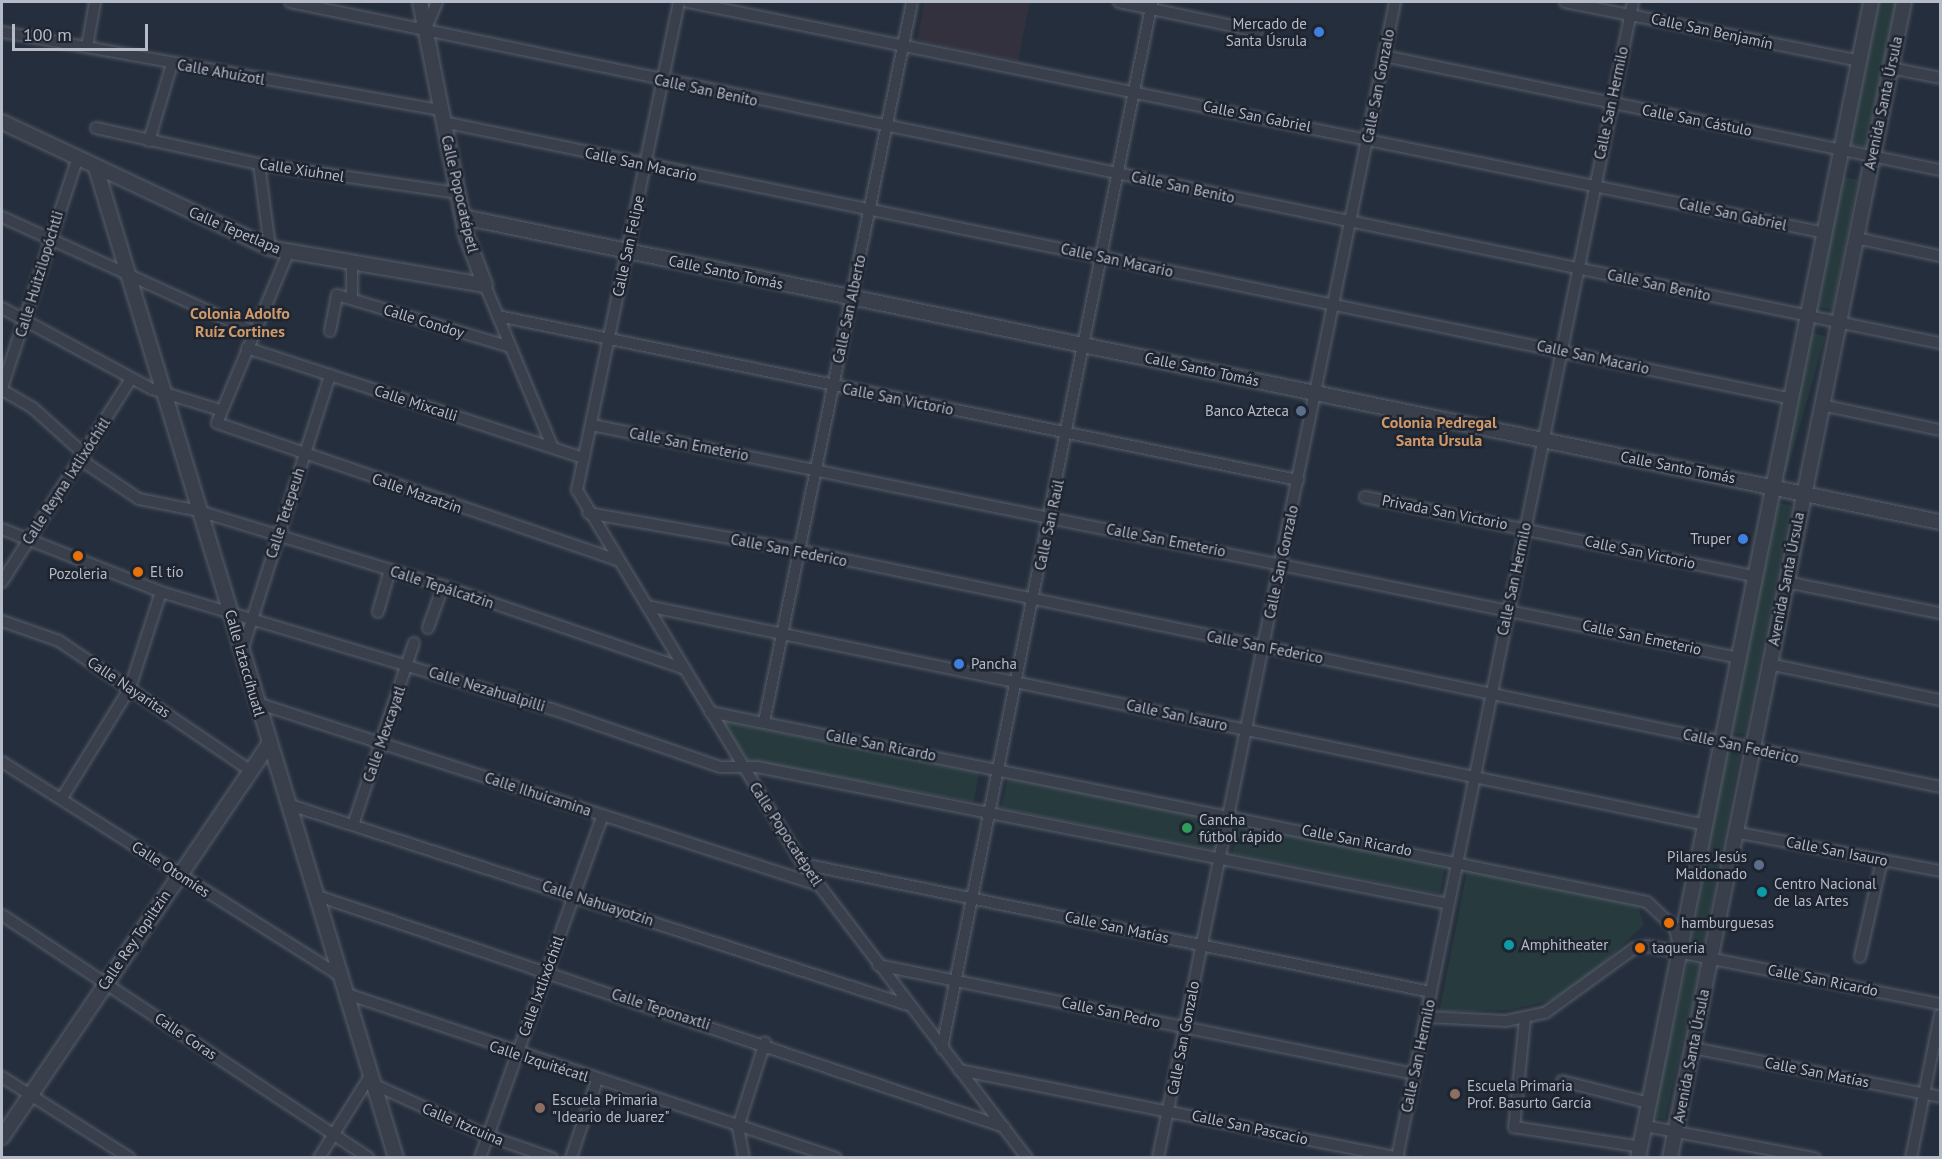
<!DOCTYPE html>
<html>
<head>
<meta charset="utf-8">
<style>
  body { margin:0 }
  #map { position:relative; width:1942px; height:1159px; overflow:hidden; background:#252e3c; font-family:"PT Sans",sans-serif }
  div>[style] { position:absolute }
  .medical>* { inset:0; background:#33313e }
  .green>* { inset:0; background:#273a3d; transform-origin:0 0 }
  .roads { filter:drop-shadow(0 0 2px #575e6a) drop-shadow(0 0 2px #575e6a) }
  .minor>* { height:10px; margin:-5px; padding:0 5px; transform-origin:5px; border-radius:5px; background:#39404c }
  .tertiary>* { height:14px; margin:-7px; padding:0 7px; transform-origin:7px; border-radius:7px; background:#39404c }
  .dots>* { width:16px; height:16px; translate:-50% -50%; box-sizing:border-box; border:3px solid #1e2531; border-radius:50% }
  span { translate:-50% -50%; white-space:nowrap; text-align:center; line-height:1.15; -webkit-text-stroke:5px #1e2531; paint-order:stroke }
  .poi-label { font-size:15px; color:#b5bbc7 }
  .right { translate:-100% -50%; text-align:right }
  .left { translate:0 -50%; text-align:left }
  .street-label { font-size:15px; color:#b5bbc7 }
  .neighbourhood-label { font-size:16px; color:#ce996a; font-weight:700 }
  .frame { position:absolute; inset:0; border:3px solid #b5bbc7; pointer-events:none }
  .scale { position:absolute; left:12px; top:24px; width:136px; height:27px; box-sizing:border-box; border:3px solid #b5bbc7; border-top:0; padding-left:8px; font-size:18px; line-height:21px; white-space:nowrap; color:#b5bbc7; -webkit-text-stroke:4px #1e2531; paint-order:stroke }
</style>
</head>
<body>
<div id="map">
  <div class="medical">
    <i style="clip-path:polygon(924px 2px,1030px 2px,1018px 61px,917px 40px)"></i>
  </div>
  <div class="green">
    <i style="clip-path:polygon(1879px 2px,1897px 2px,1865px 147px,1850px 144px)"></i>
    <i style="left:1843px;top:177px;width:15px;height:132px;rotate:11deg"></i>
    <i style="left:1811px;top:332px;width:15px;height:142px;rotate:16deg"></i>
    <i style="clip-path:polygon(1778px 503px,1791px 505px,1791px 510px,1745px 734px,1731px 733px)"></i>
    <i style="clip-path:polygon(722px 721px,979px 772px,974px 802px,748px 760px)"></i>
    <i style="clip-path:polygon(1726px 753px,1740px 756px,1703px 946px,1691px 943px)"></i>
    <i style="clip-path:polygon(1008px 778px,1224px 816px,1217px 851px,1001px 808px)"></i>
    <i style="left:1239px;top:821px;width:211px;height:33px;rotate:11deg"></i>
    <i style="clip-path:polygon(1468px 866px,1637px 904px,1644px 925px,1595px 971px,1552px 1000px,1510px 1010px,1439px 1012px)"></i>
    <i style="left:1688px;top:962px;width:13px;height:159px;rotate:13deg"></i>
  </div>
  <div class="roads">
    <div class="minor">
      <i style="left:290px;top:2px;width:1685px;rotate:11.68deg"></i>
      <i style="left:679px;top:2px;width:499px;rotate:101.8deg"></i>
      <i style="left:577px;top:490px;width:437px;rotate:58.9deg"></i>
      <i style="left:803px;top:864px;width:370px;rotate:52.7deg"></i>
      <i style="left:688px;top:2px;width:1160px;rotate:11.48deg"></i>
      <i style="left:1119px;top:2px;width:141px;rotate:11.9deg"></i>
      <i style="left:1565px;top:2px;width:301px;rotate:11.3deg"></i>
      <i style="left:426px;top:28px;width:28px;rotate:-67deg"></i>
      <i style="left:2px;top:32px;width:446px;rotate:10.1deg"></i>
      <i style="left:87px;top:47px;width:46px;rotate:-79.9deg"></i>
      <i style="left:1384px;top:56px;width:568px;rotate:11.59deg"></i>
      <i style="left:1891px;top:68px;width:50px;rotate:11.5deg"></i>
      <i style="left:443px;top:122px;width:1377px;rotate:11.6deg"></i>
      <i style="left:96px;top:128px;width:167px;rotate:12.5deg"></i>
      <i style="left:259px;top:164px;width:200px;rotate:8.3deg"></i>
      <i style="left:149px;top:141px;width:80px;rotate:-73.4deg"></i>
      <i style="left:259px;top:164px;width:85px;rotate:82.5deg"></i>
      <i style="left:2px;top:217px;width:277px;rotate:24.5deg"></i>
      <i style="left:1856px;top:238px;width:86px;rotate:12.1deg"></i>
      <i style="left:288px;top:253px;width:184px;rotate:112.7deg"></i>
      <i style="left:217px;top:423px;width:423px;rotate:18.9deg"></i>
      <i style="left:485px;top:285px;width:174px;rotate:67.4deg"></i>
      <i style="left:352px;top:299px;width:38px;rotate:-90deg"></i>
      <i style="left:2px;top:308px;width:170px;rotate:28.4deg"></i>
      <i style="left:152px;top:389px;width:71px;rotate:17.2deg"></i>
      <i style="left:498px;top:316px;width:817px;rotate:11.59deg"></i>
      <i style="left:330px;top:331px;width:37px;rotate:-79deg"></i>
      <i style="left:337px;top:295px;width:181px;rotate:16.7deg"></i>
      <i style="left:247px;top:348px;width:354px;rotate:18.1deg"></i>
      <i style="left:2px;top:388px;width:240px;rotate:-71.8deg"></i>
      <i style="left:2px;top:390px;width:36px;rotate:30deg"></i>
      <i style="left:33px;top:408px;width:69px;rotate:42deg"></i>
      <i style="left:1821px;top:405px;width:122px;rotate:11.9deg"></i>
      <i style="left:592px;top:425px;width:1170px;rotate:11.48deg"></i>
      <i style="left:81px;top:460px;width:70px;rotate:33.9deg"></i>
      <i style="left:139px;top:499px;width:61px;rotate:11.3deg"></i>
      <i style="left:199px;top:511px;width:255px;rotate:17.1deg"></i>
      <i style="left:443px;top:586px;width:254px;rotate:18.9deg"></i>
      <i style="left:1365px;top:497px;width:398px;rotate:11.5deg"></i>
      <i style="left:588px;top:513px;width:213px;rotate:10deg"></i>
      <i style="left:798px;top:550px;width:1166px;rotate:11.72deg"></i>
      <i style="left:2px;top:529px;width:171px;rotate:21.6deg"></i>
      <i style="left:161px;top:592px;width:408px;rotate:16.7deg"></i>
      <i style="left:552px;top:709px;width:178px;rotate:19deg"></i>
      <i style="left:720px;top:767px;width:37px"></i>
      <i style="left:757px;top:767px;width:705px;rotate:11.2deg"></i>
      <i style="left:2px;top:582px;width:241px;rotate:-57.6deg"></i>
      <i style="left:1786px;top:582px;width:157px;rotate:11.4deg"></i>
      <i style="left:647px;top:606px;width:1081px;rotate:11.68deg"></i>
      <i style="left:378px;top:612px;width:44px;rotate:-74.1deg"></i>
      <i style="left:2px;top:621px;width:60px;rotate:19.3deg"></i>
      <i style="left:59px;top:641px;width:228px;rotate:34.1deg"></i>
      <i style="left:428px;top:628px;width:45px;rotate:-70.3deg"></i>
      <i style="left:242px;top:651px;width:290px;rotate:-72.3deg"></i>
      <i style="left:1769px;top:664px;width:175px;rotate:11.9deg"></i>
      <i style="left:257px;top:703px;width:590px;rotate:17.97deg"></i>
      <i style="left:710px;top:712px;width:956px;rotate:11.46deg"></i>
      <i style="left:1647px;top:902px;width:38px;rotate:43deg"></i>
      <i style="left:1675px;top:928px;width:19px;rotate:78deg"></i>
      <i style="left:764px;top:722px;width:735px;rotate:-78.38deg"></i>
      <i style="left:2px;top:762px;width:401px;rotate:32.3deg"></i>
      <i style="left:62px;top:798px;width:129px;rotate:-58.3deg"></i>
      <i style="left:130px;top:688px;width:101px;rotate:-72.1deg"></i>
      <i style="left:287px;top:804px;width:653px;rotate:17.94deg"></i>
      <i style="left:353px;top:825px;width:192px;rotate:-71.5deg"></i>
      <i style="left:1734px;top:832px;width:210px;rotate:10.7deg"></i>
      <i style="left:803px;top:864px;width:641px;rotate:11.52deg"></i>
      <i style="left:315px;top:895px;width:727px;rotate:18.61deg"></i>
      <i style="left:2px;top:915px;width:440px;rotate:33.5deg"></i>
      <i style="left:1860px;top:957px;width:99px;rotate:-77.2deg"></i>
      <i style="left:878px;top:965px;width:547px;rotate:11.49deg"></i>
      <i style="left:347px;top:994px;width:516px;rotate:18.54deg"></i>
      <i style="left:1426px;top:1017px;width:80px;rotate:2.9deg"></i>
      <i style="left:1506px;top:1021px;width:40px;rotate:-12deg"></i>
      <i style="left:1545px;top:1013px;width:109px;rotate:-36deg"></i>
      <i style="left:1633px;top:949px;width:14px;rotate:-12deg"></i>
      <i style="left:1647px;top:946px;width:299px;rotate:11.2deg"></i>
      <i style="left:1525px;top:1019px;width:109px;rotate:95.8deg"></i>
      <i style="left:1514px;top:1127px;width:129px;rotate:8.9deg"></i>
      <i style="left:942px;top:1048px;width:1067px;rotate:-78.65deg"></i>
      <i style="left:1693px;top:1048px;width:252px;rotate:11.2deg"></i>
      <i style="left:959px;top:1070px;width:449px;rotate:11.3deg"></i>
      <i style="left:2px;top:1077px;width:151px;rotate:32.3deg"></i>
      <i style="left:1562px;top:1081px;width:90px;rotate:14.2deg"></i>
      <i style="left:375px;top:1085px;width:124px;rotate:24.3deg"></i>
      <i style="left:488px;top:1136px;width:68px;rotate:19deg"></i>
      <i style="left:1645px;top:1126px;width:173px;rotate:10.7deg"></i>
      <i style="left:319px;top:1158px;width:100px;rotate:-58.1deg"></i>
      <i style="left:480px;top:1158px;width:364px;rotate:-70.3deg"></i>
      <i style="left:571px;top:1158px;width:82px;rotate:-71.6deg"></i>
      <i style="left:744px;top:1158px;width:32px;rotate:-101deg"></i>
      <i style="left:738px;top:1127px;width:89px;rotate:-72.4deg"></i>
      <i style="left:1158px;top:1158px;width:1180px;rotate:-78.41deg"></i>
      <i style="left:1397px;top:1158px;width:1180px;rotate:-78.46deg"></i>
      <i style="left:1911px;top:1158px;width:146px;rotate:-78.5deg"></i>
    </div>
    <div class="tertiary">
      <i style="left:420px;top:2px;width:237px;rotate:78.8deg"></i>
      <i style="left:466px;top:235px;width:53px;rotate:69.2deg"></i>
      <i style="left:2px;top:122px;width:296px;rotate:25.2deg"></i>
      <i style="left:270px;top:248px;width:218px;rotate:9.8deg"></i>
      <i style="left:96px;top:168px;width:1034px;rotate:73.14deg"></i>
      <i style="left:463px;top:217px;width:1508px;rotate:11.67deg"></i>
      <i style="left:2px;top:1137px;width:475px;rotate:-55.8deg"></i>
      <i style="left:1638px;top:1158px;width:1179px;rotate:-78.6deg"></i>
      <i style="left:1670px;top:1158px;width:1179px;rotate:-78.56deg"></i>
    </div>
  </div>
  <div class="dots">
    <i style="left:1319px;top:32px;background:#3f7fe0"></i>
    <i style="left:1301px;top:411px;background:#5c6f8a"></i>
    <i style="left:1743px;top:539px;background:#3f7fe0"></i>
    <i style="left:78px;top:556px;background:#e8710a"></i>
    <i style="left:138px;top:572px;background:#e8710a"></i>
    <i style="left:959px;top:664px;background:#3f7fe0"></i>
    <i style="left:1187px;top:828px;background:#2e9e5b"></i>
    <i style="left:1759px;top:865px;background:#5c6f8a"></i>
    <i style="left:1762px;top:892px;background:#0f9aa8"></i>
    <i style="left:1669px;top:923px;background:#e8710a"></i>
    <i style="left:1509px;top:945px;background:#0f9aa8"></i>
    <i style="left:1640px;top:948px;background:#e8710a"></i>
    <i style="left:1455px;top:1094px;background:#8d6e63"></i>
    <i style="left:540px;top:1108px;background:#8d6e63"></i>
  </div>
  <div class="poi-label">
    <span class="right" style="left:1307px;top:32px">Mercado de<br>Santa Úsrula</span>
    <span class="right" style="left:1289px;top:411px">Banco Azteca</span>
    <span class="right" style="left:1731px;top:539px">Truper</span>
    <span class="left" style="left:150px;top:572px">El tío</span>
    <span style="left:78px;top:574px">Pozoleria</span>
    <span class="left" style="left:971px;top:664px">Pancha</span>
    <span class="left" style="left:1199px;top:828px">Cancha<br>fútbol rápido</span>
    <span class="right" style="left:1747px;top:865px">Pilares Jesús<br>Maldonado</span>
    <span class="left" style="left:1774px;top:892px">Centro Nacional<br>de las Artes</span>
    <span class="left" style="left:1681px;top:923px">hamburguesas</span>
    <span class="left" style="left:1521px;top:945px">Amphitheater</span>
    <span class="left" style="left:1652px;top:948px">taqueria</span>
    <span class="left" style="left:1467px;top:1094px">Escuela Primaria<br>Prof. Basurto García</span>
    <span class="left" style="left:552px;top:1108px">Escuela Primaria<br>"Ideario de Juarez"</span>
  </div>
  <div class="street-label">
    <span style="left:1712px;top:31px;rotate:12deg">Calle San Benjamín</span>
    <span style="left:221px;top:72px;rotate:10deg">Calle Ahuízotl</span>
    <span style="left:1378px;top:86px;rotate:-79deg">Calle San Gonzalo</span>
    <span style="left:706px;top:90px;rotate:12deg">Calle San Benito</span>
    <span style="left:1611px;top:103px;rotate:-78deg">Calle San Hermilo</span>
    <span style="left:1883px;top:103px;rotate:-78deg">Avenida Santa Úrsula</span>
    <span style="left:1257px;top:116px;rotate:11deg">Calle San Gabriel</span>
    <span style="left:1697px;top:120px;rotate:11deg">Calle San Cástulo</span>
    <span style="left:641px;top:164px;rotate:12deg">Calle San Macario</span>
    <span style="left:302px;top:170px;rotate:9deg">Calle Xiuhnel</span>
    <span style="left:1183px;top:187px;rotate:12deg">Calle San Benito</span>
    <span style="left:460px;top:194px;rotate:77deg">Calle Popocatépetl</span>
    <span style="left:1733px;top:214px;rotate:12deg">Calle San Gabriel</span>
    <span style="left:235px;top:230px;rotate:23deg">Calle Tepetlapa</span>
    <span style="left:628px;top:246px;rotate:-78deg">Calle San Felipe</span>
    <span style="left:1117px;top:260px;rotate:12deg">Calle San Macario</span>
    <span style="left:726px;top:272px;rotate:12deg">Calle Santo Tomás</span>
    <span style="left:39px;top:274px;rotate:-73deg">Calle Huitzilopóchtli</span>
    <span style="left:1659px;top:285px;rotate:12deg">Calle San Benito</span>
    <span style="left:849px;top:309px;rotate:-78deg">Calle San Alberto</span>
    <span style="left:424px;top:321px;rotate:17deg">Calle Condoy</span>
    <span style="left:1593px;top:357px;rotate:12deg">Calle San Macario</span>
    <span style="left:1202px;top:369px;rotate:12deg">Calle Santo Tomás</span>
    <span style="left:898px;top:399px;rotate:11deg">Calle San Victorio</span>
    <span style="left:416px;top:403px;rotate:18deg">Calle Mixcalli</span>
    <span style="left:689px;top:444px;rotate:11deg">Calle San Emeterio</span>
    <span style="left:1678px;top:467px;rotate:11deg">Calle Santo Tomás</span>
    <span style="left:66px;top:481px;rotate:-57deg">Calle Reyna Ixtlixóchitl</span>
    <span style="left:417px;top:493px;rotate:19deg">Calle Mazatzin</span>
    <span style="left:1445px;top:512px;rotate:11deg">Privada San Victorio</span>
    <span style="left:285px;top:513px;rotate:-72deg">Calle Tetepeuh</span>
    <span style="left:1049px;top:525px;rotate:-78deg">Calle San Raúl</span>
    <span style="left:1166px;top:540px;rotate:11deg">Calle San Emeterio</span>
    <span style="left:789px;top:550px;rotate:11deg">Calle San Federico</span>
    <span style="left:1640px;top:552px;rotate:12deg">Calle San Victorio</span>
    <span style="left:1281px;top:562px;rotate:-78deg">Calle San Gonzalo</span>
    <span style="left:1514px;top:579px;rotate:-78deg">Calle San Hermilo</span>
    <span style="left:1786px;top:579px;rotate:-79deg">Avenida Santa Úrsula</span>
    <span style="left:442px;top:587px;rotate:18deg">Calle Tepálcatzin</span>
    <span style="left:1642px;top:637px;rotate:12deg">Calle San Emeterio</span>
    <span style="left:1265px;top:647px;rotate:11deg">Calle San Federico</span>
    <span style="left:245px;top:663px;rotate:74deg">Calle Iztaccíhuatl</span>
    <span style="left:129px;top:687px;rotate:34deg">Calle Nayaritas</span>
    <span style="left:487px;top:689px;rotate:17deg">Calle Nezahualpilli</span>
    <span style="left:1177px;top:715px;rotate:12deg">Calle San Isauro</span>
    <span style="left:384px;top:734px;rotate:-71deg">Calle Mexcayatl</span>
    <span style="left:881px;top:745px;rotate:11deg">Calle San Ricardo</span>
    <span style="left:1741px;top:746px;rotate:12deg">Calle San Federico</span>
    <span style="left:538px;top:794px;rotate:18deg">Calle Ilhuicamina</span>
    <span style="left:786px;top:834px;rotate:57deg">Calle Popocatépetl</span>
    <span style="left:1357px;top:840px;rotate:11deg">Calle San Ricardo</span>
    <span style="left:1837px;top:851px;rotate:11deg">Calle San Isauro</span>
    <span style="left:171px;top:869px;rotate:33deg">Calle Otomíes</span>
    <span style="left:598px;top:903px;rotate:18deg">Calle Nahuayotzin</span>
    <span style="left:1117px;top:927px;rotate:12deg">Calle San Matías</span>
    <span style="left:134px;top:940px;rotate:-56deg">Calle Rey Topiltzin</span>
    <span style="left:1823px;top:980px;rotate:11deg">Calle San Ricardo</span>
    <span style="left:541px;top:986px;rotate:-70deg">Calle Ixtlixóchitl</span>
    <span style="left:661px;top:1009px;rotate:18deg">Calle Teponaxtli</span>
    <span style="left:1111px;top:1012px;rotate:12deg">Calle San Pedro</span>
    <span style="left:186px;top:1036px;rotate:34deg">Calle Coras</span>
    <span style="left:1183px;top:1038px;rotate:-79deg">Calle San Gonzalo</span>
    <span style="left:1418px;top:1056px;rotate:-78deg">Calle San Hermilo</span>
    <span style="left:1691px;top:1056px;rotate:-79deg">Avenida Santa Úrsula</span>
    <span style="left:539px;top:1061px;rotate:18deg">Calle Izquitécatl</span>
    <span style="left:1817px;top:1072px;rotate:11deg">Calle San Matías</span>
    <span style="left:463px;top:1124px;rotate:23deg">Calle Itzcuina</span>
    <span style="left:1250px;top:1127px;rotate:12deg">Calle San Pascacio</span>
  </div>
  <div class="neighbourhood-label">
    <span style="left:240px;top:322px">Colonia Adolfo<br>Ruíz Cortines</span>
    <span style="left:1439px;top:431px">Colonia Pedregal<br>Santa Úrsula</span>
  </div>
  <div class="frame"></div>
  <div class="scale">100 m</div>
</div>
</body>
</html>
